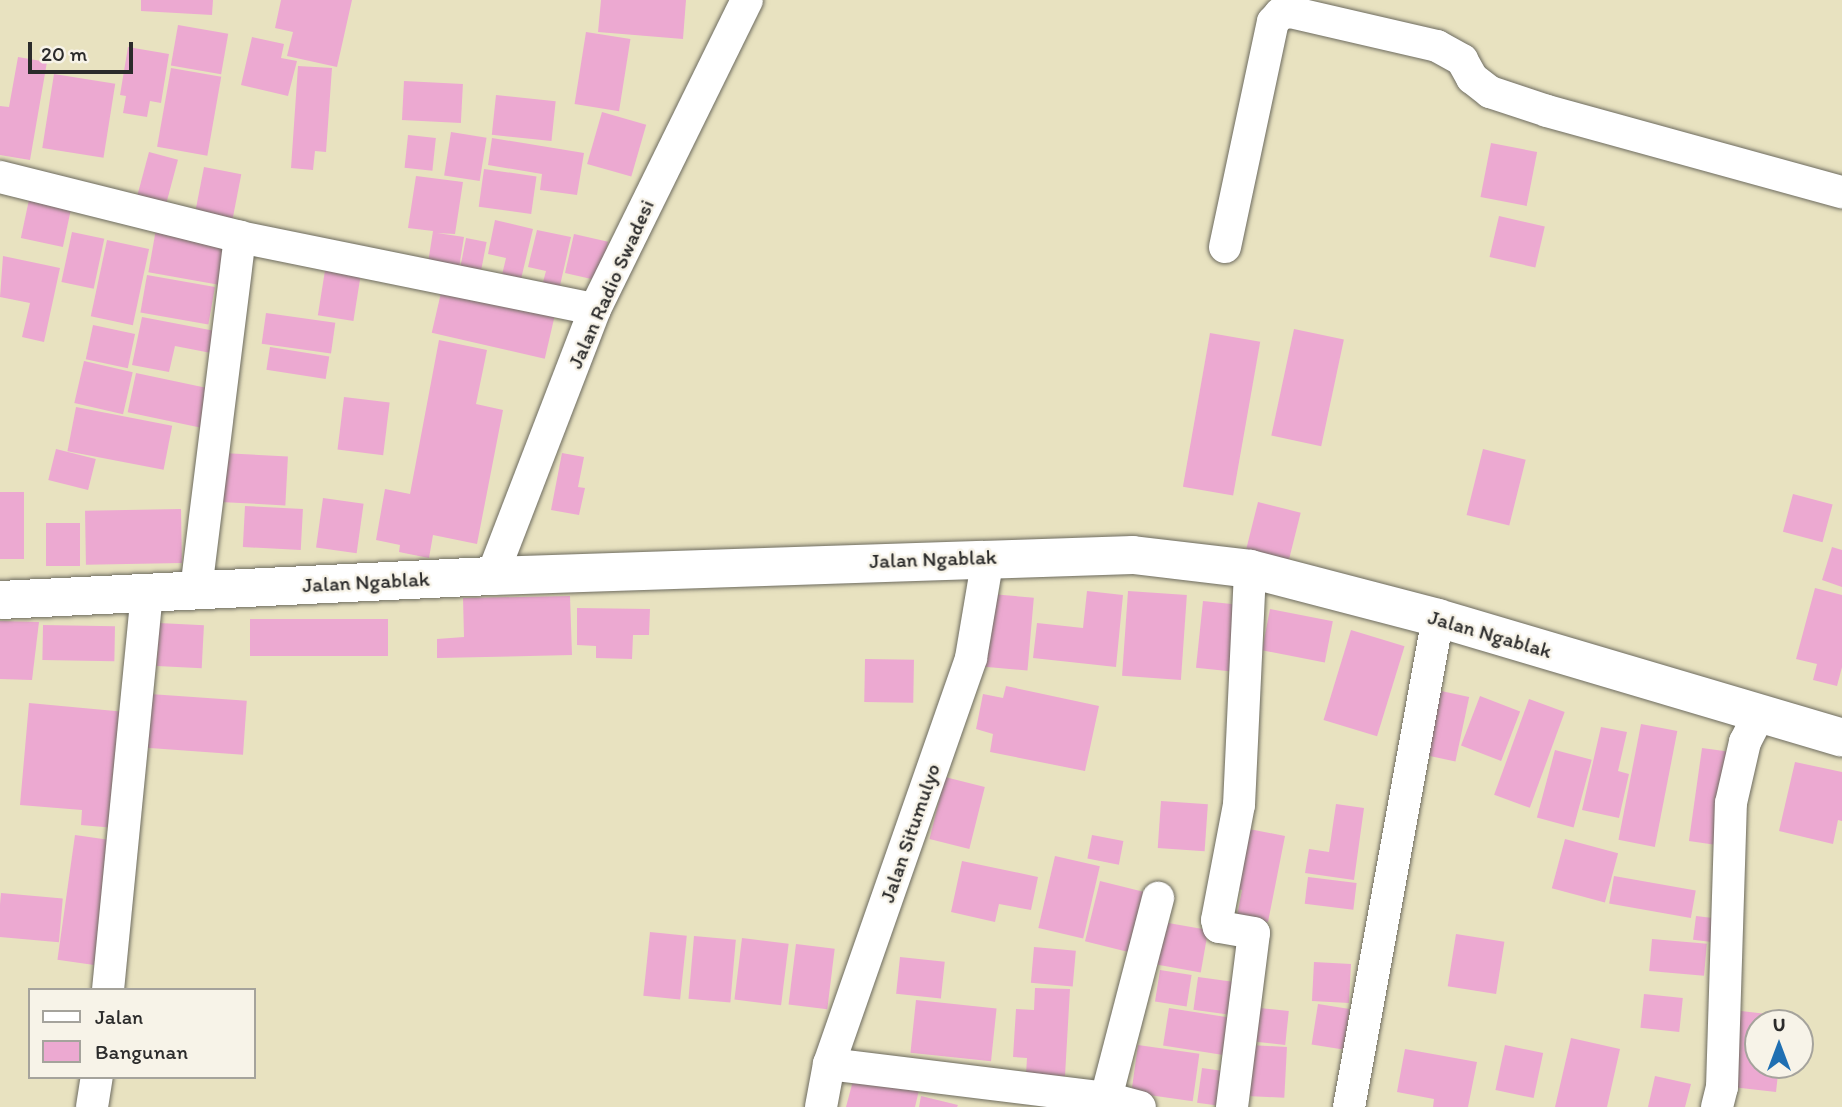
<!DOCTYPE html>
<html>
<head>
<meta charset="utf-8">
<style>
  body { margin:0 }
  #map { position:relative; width:1842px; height:1107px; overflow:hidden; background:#e8e2c0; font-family:Itim,sans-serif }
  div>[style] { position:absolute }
  .building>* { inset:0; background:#eca9d1; transform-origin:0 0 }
  .roads { filter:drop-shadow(0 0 2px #6d6b5f) drop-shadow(0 0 2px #6d6b5f) }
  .street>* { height:32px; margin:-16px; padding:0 16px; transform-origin:16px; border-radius:16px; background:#fff }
  .secondary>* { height:38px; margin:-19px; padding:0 19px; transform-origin:19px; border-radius:19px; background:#fff }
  span { translate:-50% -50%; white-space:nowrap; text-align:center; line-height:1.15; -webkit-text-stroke:5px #f7f3e8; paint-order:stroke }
  .street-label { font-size:21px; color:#2b2b2b }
  .legend { position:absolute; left:28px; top:988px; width:228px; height:91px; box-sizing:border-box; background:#f7f3e8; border:2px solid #a5a39c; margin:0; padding:9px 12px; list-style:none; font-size:21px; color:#2b2b2b }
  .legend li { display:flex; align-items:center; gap:14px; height:35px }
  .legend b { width:35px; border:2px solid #a5a39c }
  .north { position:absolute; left:1744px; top:1009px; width:70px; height:70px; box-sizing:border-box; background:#f7f3e8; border:2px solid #a5a39c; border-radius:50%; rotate:0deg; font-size:19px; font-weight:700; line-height:28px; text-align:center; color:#2b2b2b }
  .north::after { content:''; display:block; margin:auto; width:24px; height:32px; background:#1f6fb2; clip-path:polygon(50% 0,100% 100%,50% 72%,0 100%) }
  .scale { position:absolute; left:28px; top:42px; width:105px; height:32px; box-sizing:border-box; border:4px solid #2b2b2b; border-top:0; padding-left:9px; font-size:21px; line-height:24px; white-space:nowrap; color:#2b2b2b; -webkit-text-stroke:5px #f7f3e8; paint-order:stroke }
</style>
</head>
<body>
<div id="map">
  <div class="building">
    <i style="clip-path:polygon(141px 0,213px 0,212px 15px,141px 11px)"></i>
    <i style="clip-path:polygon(281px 0,352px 0,337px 67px,287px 56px,293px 32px,275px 28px)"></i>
    <i style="clip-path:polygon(601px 0,686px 0,683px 39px,598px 32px)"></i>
    <i style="left:178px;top:25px;width:51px;height:41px;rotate:10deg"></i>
    <i style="left:586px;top:32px;width:45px;height:73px;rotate:9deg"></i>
    <i style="clip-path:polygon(252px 37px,284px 44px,281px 58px,297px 61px,288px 96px,241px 85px)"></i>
    <i style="clip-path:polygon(128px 47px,169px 54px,161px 103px,150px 101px,147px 117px,123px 113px,126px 96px,120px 95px)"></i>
    <i style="clip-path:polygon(18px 57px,47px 62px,30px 160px,0 155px,0 106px,9px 107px)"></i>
    <i style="clip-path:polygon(298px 66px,332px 68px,326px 152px,315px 151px,313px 170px,291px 168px)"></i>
    <i style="left:171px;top:68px;width:51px;height:80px;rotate:10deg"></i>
    <i style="left:54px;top:74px;width:62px;height:75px;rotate:9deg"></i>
    <i style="left:404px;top:81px;width:59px;height:39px;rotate:3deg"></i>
    <i style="left:496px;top:95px;width:60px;height:40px;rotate:6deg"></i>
    <i style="left:602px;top:112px;width:46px;height:54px;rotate:16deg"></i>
    <i style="left:451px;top:132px;width:36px;height:44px;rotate:9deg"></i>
    <i style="left:408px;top:135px;width:28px;height:33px;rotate:6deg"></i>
    <i style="clip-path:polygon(492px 138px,584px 153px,577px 195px,540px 190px,542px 174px,488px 165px)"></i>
    <i style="left:1491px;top:143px;width:47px;height:55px;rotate:11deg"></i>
    <i style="left:149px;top:152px;width:30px;height:50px;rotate:15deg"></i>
    <i style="left:204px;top:167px;width:38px;height:50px;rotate:11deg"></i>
    <i style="left:484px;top:169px;width:53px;height:38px;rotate:8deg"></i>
    <i style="clip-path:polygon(416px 176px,463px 182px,455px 234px,437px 233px,464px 237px,459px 268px,428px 263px,433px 231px,408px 228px)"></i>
    <i style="left:30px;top:195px;width:43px;height:44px;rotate:12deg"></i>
    <i style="left:1499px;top:216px;width:47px;height:42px;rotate:13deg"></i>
    <i style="clip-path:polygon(495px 220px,533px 229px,521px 279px,502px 275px,506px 258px,488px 254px)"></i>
    <i style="left:156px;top:229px;width:77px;height:44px;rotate:10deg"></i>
    <i style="clip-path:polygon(537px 230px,571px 237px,559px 290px,542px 286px,546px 271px,528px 267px)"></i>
    <i style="left:72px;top:232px;width:33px;height:51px;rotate:12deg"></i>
    <i style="left:574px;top:234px;width:35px;height:40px;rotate:13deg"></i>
    <i style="left:466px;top:238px;width:21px;height:32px;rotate:11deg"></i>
    <i style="left:107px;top:240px;width:43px;height:78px;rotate:12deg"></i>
    <i style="clip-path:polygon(3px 256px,60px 268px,44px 342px,22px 337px,30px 303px,0 297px)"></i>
    <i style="left:326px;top:264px;width:36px;height:52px;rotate:9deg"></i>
    <i style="left:147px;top:275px;width:69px;height:38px;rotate:10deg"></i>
    <i style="left:443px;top:284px;width:116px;height:50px;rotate:13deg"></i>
    <i style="left:266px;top:313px;width:70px;height:31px;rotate:8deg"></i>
    <i style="clip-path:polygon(142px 317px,215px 331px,211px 353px,175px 346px,169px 372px,132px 365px)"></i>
    <i style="left:93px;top:325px;width:43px;height:35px;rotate:12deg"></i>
    <i style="left:1294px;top:329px;width:51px;height:109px;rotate:12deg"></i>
    <i style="left:1210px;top:333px;width:51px;height:156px;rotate:10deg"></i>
    <i style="clip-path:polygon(439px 340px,487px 350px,476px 404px,503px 410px,477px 544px,433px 535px,429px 558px,399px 552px,400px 545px,376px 540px,385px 489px,410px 494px)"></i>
    <i style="left:270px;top:347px;width:60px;height:23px;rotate:9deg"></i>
    <i style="left:84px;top:361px;width:50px;height:43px;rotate:13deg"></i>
    <i style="left:136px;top:373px;width:75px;height:40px;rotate:12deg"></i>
    <i style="left:344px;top:397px;width:46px;height:53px;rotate:7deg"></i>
    <i style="left:76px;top:407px;width:98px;height:45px;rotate:11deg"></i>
    <i style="left:56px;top:449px;width:41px;height:32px;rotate:14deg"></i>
    <i style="left:1483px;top:449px;width:44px;height:68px;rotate:14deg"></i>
    <i style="left:222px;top:453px;width:66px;height:49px;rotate:3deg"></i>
    <i style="clip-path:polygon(562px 453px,584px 457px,578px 487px,585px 488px,579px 515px,551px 510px)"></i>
    <i style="left:0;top:492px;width:24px;height:67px"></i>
    <i style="left:1793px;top:494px;width:41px;height:39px;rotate:15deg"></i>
    <i style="left:323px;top:498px;width:41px;height:50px;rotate:8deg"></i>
    <i style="left:1258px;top:502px;width:44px;height:56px;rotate:14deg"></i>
    <i style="left:245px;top:506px;width:58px;height:41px;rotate:3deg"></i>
    <i style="left:181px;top:509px;width:54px;height:96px;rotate:89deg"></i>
    <i style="left:46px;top:523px;width:34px;height:43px"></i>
    <i style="clip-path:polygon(1832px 547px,1842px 550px,1842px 587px,1822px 580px)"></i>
    <i style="clip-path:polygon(1815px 588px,1842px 595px,1842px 667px,1837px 686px,1813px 680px,1817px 664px,1796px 659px)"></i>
    <i style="clip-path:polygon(1087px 591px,1123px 595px,1116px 667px,1033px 658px,1037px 623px,1083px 628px)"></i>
    <i style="left:1128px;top:591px;width:59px;height:85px;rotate:4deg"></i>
    <i style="left:991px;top:594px;width:43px;height:73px;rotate:5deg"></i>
    <i style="clip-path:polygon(570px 596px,572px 655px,437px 658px,437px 639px,464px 637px,463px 598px)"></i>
    <i style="left:1203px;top:601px;width:36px;height:67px;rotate:6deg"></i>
    <i style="clip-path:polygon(577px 608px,650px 609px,649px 635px,633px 635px,632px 659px,596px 658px,596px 646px,577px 645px)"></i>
    <i style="left:1270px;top:609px;width:64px;height:42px;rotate:11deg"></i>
    <i style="left:250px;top:619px;width:138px;height:37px"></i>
    <i style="clip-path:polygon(0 621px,39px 622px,32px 680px,0 679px)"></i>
    <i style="left:159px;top:623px;width:45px;height:43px;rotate:3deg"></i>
    <i style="left:43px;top:625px;width:72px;height:35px;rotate:1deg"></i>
    <i style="left:1351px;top:630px;width:56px;height:94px;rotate:17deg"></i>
    <i style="left:865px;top:659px;width:49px;height:43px;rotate:1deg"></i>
    <i style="clip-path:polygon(1006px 686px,1099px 706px,1085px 771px,990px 752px,993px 734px,976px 729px,983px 694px,1003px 698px)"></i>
    <i style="left:1432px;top:689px;width:38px;height:66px;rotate:12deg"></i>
    <i style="left:150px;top:694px;width:97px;height:54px;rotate:4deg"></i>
    <i style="left:1480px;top:696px;width:43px;height:53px;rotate:21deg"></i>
    <i style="left:1529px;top:699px;width:38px;height:102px;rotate:20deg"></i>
    <i style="clip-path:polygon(29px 703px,126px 712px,115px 828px,81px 825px,82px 810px,20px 805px)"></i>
    <i style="left:1641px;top:724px;width:37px;height:118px;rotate:11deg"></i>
    <i style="clip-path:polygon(1601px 727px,1627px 732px,1618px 771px,1629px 774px,1619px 818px,1582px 810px)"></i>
    <i style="left:1702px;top:748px;width:35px;height:94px;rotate:8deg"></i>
    <i style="left:1555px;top:750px;width:38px;height:70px;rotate:15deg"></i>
    <i style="clip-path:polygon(1795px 762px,1842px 772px,1842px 821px,1838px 820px,1833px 844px,1779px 831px)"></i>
    <i style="left:945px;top:777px;width:41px;height:64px;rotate:14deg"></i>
    <i style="left:1161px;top:801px;width:47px;height:47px;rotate:4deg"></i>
    <i style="clip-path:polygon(1336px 804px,1364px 808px,1354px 880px,1305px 873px,1309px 849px,1329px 852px)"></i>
    <i style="clip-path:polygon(1239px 827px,1285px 836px,1268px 922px,1237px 916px,1242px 890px,1227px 886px)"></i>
    <i style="left:75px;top:835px;width:37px;height:126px;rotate:8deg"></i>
    <i style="left:1092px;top:835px;width:32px;height:24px;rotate:11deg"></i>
    <i style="left:1565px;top:839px;width:55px;height:51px;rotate:15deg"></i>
    <i style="left:1055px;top:856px;width:46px;height:74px;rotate:13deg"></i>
    <i style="clip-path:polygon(962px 861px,1038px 877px,1031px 910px,999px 904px,995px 922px,951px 912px)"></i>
    <i style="left:1614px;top:876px;width:83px;height:28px;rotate:10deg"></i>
    <i style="left:1308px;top:877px;width:49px;height:27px;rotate:7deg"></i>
    <i style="left:1100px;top:881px;width:55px;height:62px;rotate:14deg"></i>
    <i style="left:1px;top:893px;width:62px;height:44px;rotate:5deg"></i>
    <i style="left:1696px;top:916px;width:25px;height:24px;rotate:7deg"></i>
    <i style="left:1157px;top:921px;width:52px;height:43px;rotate:10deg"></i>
    <i style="left:650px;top:932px;width:37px;height:64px;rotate:6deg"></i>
    <i style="left:1456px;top:934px;width:49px;height:53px;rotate:9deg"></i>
    <i style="left:694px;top:936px;width:42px;height:63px;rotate:5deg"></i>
    <i style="left:742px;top:938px;width:47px;height:62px;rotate:7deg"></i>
    <i style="left:1652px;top:939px;width:55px;height:32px;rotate:5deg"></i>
    <i style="left:796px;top:944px;width:39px;height:61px;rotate:7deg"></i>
    <i style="left:1034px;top:947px;width:42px;height:36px;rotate:5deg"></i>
    <i style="left:900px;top:957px;width:45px;height:37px;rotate:6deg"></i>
    <i style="left:1314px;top:962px;width:37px;height:39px;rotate:3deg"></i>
    <i style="left:1160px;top:970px;width:32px;height:32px;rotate:9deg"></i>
    <i style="left:1198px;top:977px;width:35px;height:33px;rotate:8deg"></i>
    <i style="clip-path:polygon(1035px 988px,1070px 989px,1065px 1076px,1026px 1074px,1027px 1058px,1013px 1057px,1016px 1009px,1034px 1010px)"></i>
    <i style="left:1644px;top:994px;width:39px;height:34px;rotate:6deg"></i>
    <i style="left:916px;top:1000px;width:81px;height:53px;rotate:6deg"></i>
    <i style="left:1318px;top:1004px;width:32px;height:41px;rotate:9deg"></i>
    <i style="left:1250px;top:1007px;width:39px;height:34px;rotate:6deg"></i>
    <i style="left:1169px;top:1008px;width:69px;height:38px;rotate:9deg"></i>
    <i style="clip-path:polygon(1741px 1011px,1785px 1016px,1784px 1023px,1758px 1023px,1758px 1065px,1779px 1065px,1776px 1092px,1732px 1087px)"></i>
    <i style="clip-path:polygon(1571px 1038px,1620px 1049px,1607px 1107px,1555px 1107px)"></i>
    <i style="left:1138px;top:1045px;width:62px;height:48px;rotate:8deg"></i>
    <i style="left:1250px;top:1045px;width:37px;height:51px;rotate:3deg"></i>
    <i style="left:1505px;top:1045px;width:39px;height:46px;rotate:12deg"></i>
    <i style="clip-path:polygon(1405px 1049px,1477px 1062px,1468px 1107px,1433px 1107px,1434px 1099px,1397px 1092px)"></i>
    <i style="left:1202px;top:1068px;width:30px;height:35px;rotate:8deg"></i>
    <i style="clip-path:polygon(855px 1073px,919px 1090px,915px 1107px,846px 1107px)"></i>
    <i style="clip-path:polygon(1655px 1076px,1691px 1084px,1685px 1107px,1648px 1107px)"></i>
    <i style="clip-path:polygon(921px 1096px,958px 1105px,957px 1107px,919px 1107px)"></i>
  </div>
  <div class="roads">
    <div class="street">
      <i style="left:0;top:177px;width:247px;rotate:14deg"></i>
      <i style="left:240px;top:237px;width:362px;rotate:11.5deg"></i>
      <i style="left:1225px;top:247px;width:230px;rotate:-78deg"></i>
      <i style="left:1273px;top:22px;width:11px;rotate:-49deg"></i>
      <i style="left:1280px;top:14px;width:10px;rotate:-11deg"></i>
      <i style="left:1290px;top:12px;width:151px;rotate:13deg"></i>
      <i style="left:1437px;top:46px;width:29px;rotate:29deg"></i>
      <i style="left:1462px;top:60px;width:21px;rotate:61deg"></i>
      <i style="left:1472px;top:78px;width:23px;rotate:38deg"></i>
      <i style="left:1490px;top:92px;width:60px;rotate:18.4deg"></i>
      <i style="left:1547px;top:111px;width:306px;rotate:15.4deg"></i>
      <i style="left:492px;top:576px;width:286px;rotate:-68.9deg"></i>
      <i style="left:595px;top:309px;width:344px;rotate:-63.8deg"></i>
      <i style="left:196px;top:590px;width:356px;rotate:-82.9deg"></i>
      <i style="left:108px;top:990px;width:398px;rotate:-84.4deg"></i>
      <i style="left:829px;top:1064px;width:279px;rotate:7deg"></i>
      <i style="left:1106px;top:1098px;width:35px;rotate:15deg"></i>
      <i style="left:1106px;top:1098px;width:207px;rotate:-75.4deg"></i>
      <i style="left:92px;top:1107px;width:30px;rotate:-81deg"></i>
      <i style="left:821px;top:1107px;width:44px;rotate:-79.5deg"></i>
      <i style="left:829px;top:1064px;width:430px;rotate:-70.7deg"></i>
      <i style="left:971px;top:658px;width:102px;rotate:-80.4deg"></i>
      <i style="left:1232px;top:1107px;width:175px;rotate:-82.8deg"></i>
      <i style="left:1254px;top:933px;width:36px;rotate:-170deg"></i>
      <i style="left:1219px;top:927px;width:7px;rotate:-106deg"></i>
      <i style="left:1217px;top:920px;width:117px;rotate:-79.2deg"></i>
      <i style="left:1239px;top:805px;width:236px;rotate:-87.3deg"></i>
      <i style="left:1349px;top:1107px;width:497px;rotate:-79.7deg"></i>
      <i style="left:1717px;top:1107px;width:21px;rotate:-76deg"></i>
      <i style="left:1722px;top:1087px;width:284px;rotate:-88.2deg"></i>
      <i style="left:1731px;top:803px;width:63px;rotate:-77.1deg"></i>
      <i style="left:1745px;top:742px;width:31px;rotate:-63deg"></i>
    </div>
    <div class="secondary">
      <i style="left:0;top:600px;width:493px;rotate:-2.8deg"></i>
      <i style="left:492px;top:576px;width:641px;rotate:-1.88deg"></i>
      <i style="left:1133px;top:555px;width:118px;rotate:6.8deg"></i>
      <i style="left:1250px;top:569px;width:194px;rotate:14.6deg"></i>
      <i style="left:1438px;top:618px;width:421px;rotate:16.5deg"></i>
    </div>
  </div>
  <div class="street-label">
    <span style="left:611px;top:284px;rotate:-66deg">Jalan Radio Swadesi</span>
    <span style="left:933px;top:559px;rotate:-2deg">Jalan Ngablak</span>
    <span style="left:366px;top:582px;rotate:-3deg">Jalan Ngablak</span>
    <span style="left:1490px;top:634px;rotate:16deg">Jalan Ngablak</span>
    <span style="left:910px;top:833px;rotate:-71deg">Jalan Situmulyo</span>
  </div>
  <ul class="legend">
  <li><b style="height:9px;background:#fff"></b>Jalan</li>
  <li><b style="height:19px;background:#eca9d1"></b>Bangunan</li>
  </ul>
  <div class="north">U</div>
  <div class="scale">20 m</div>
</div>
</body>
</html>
